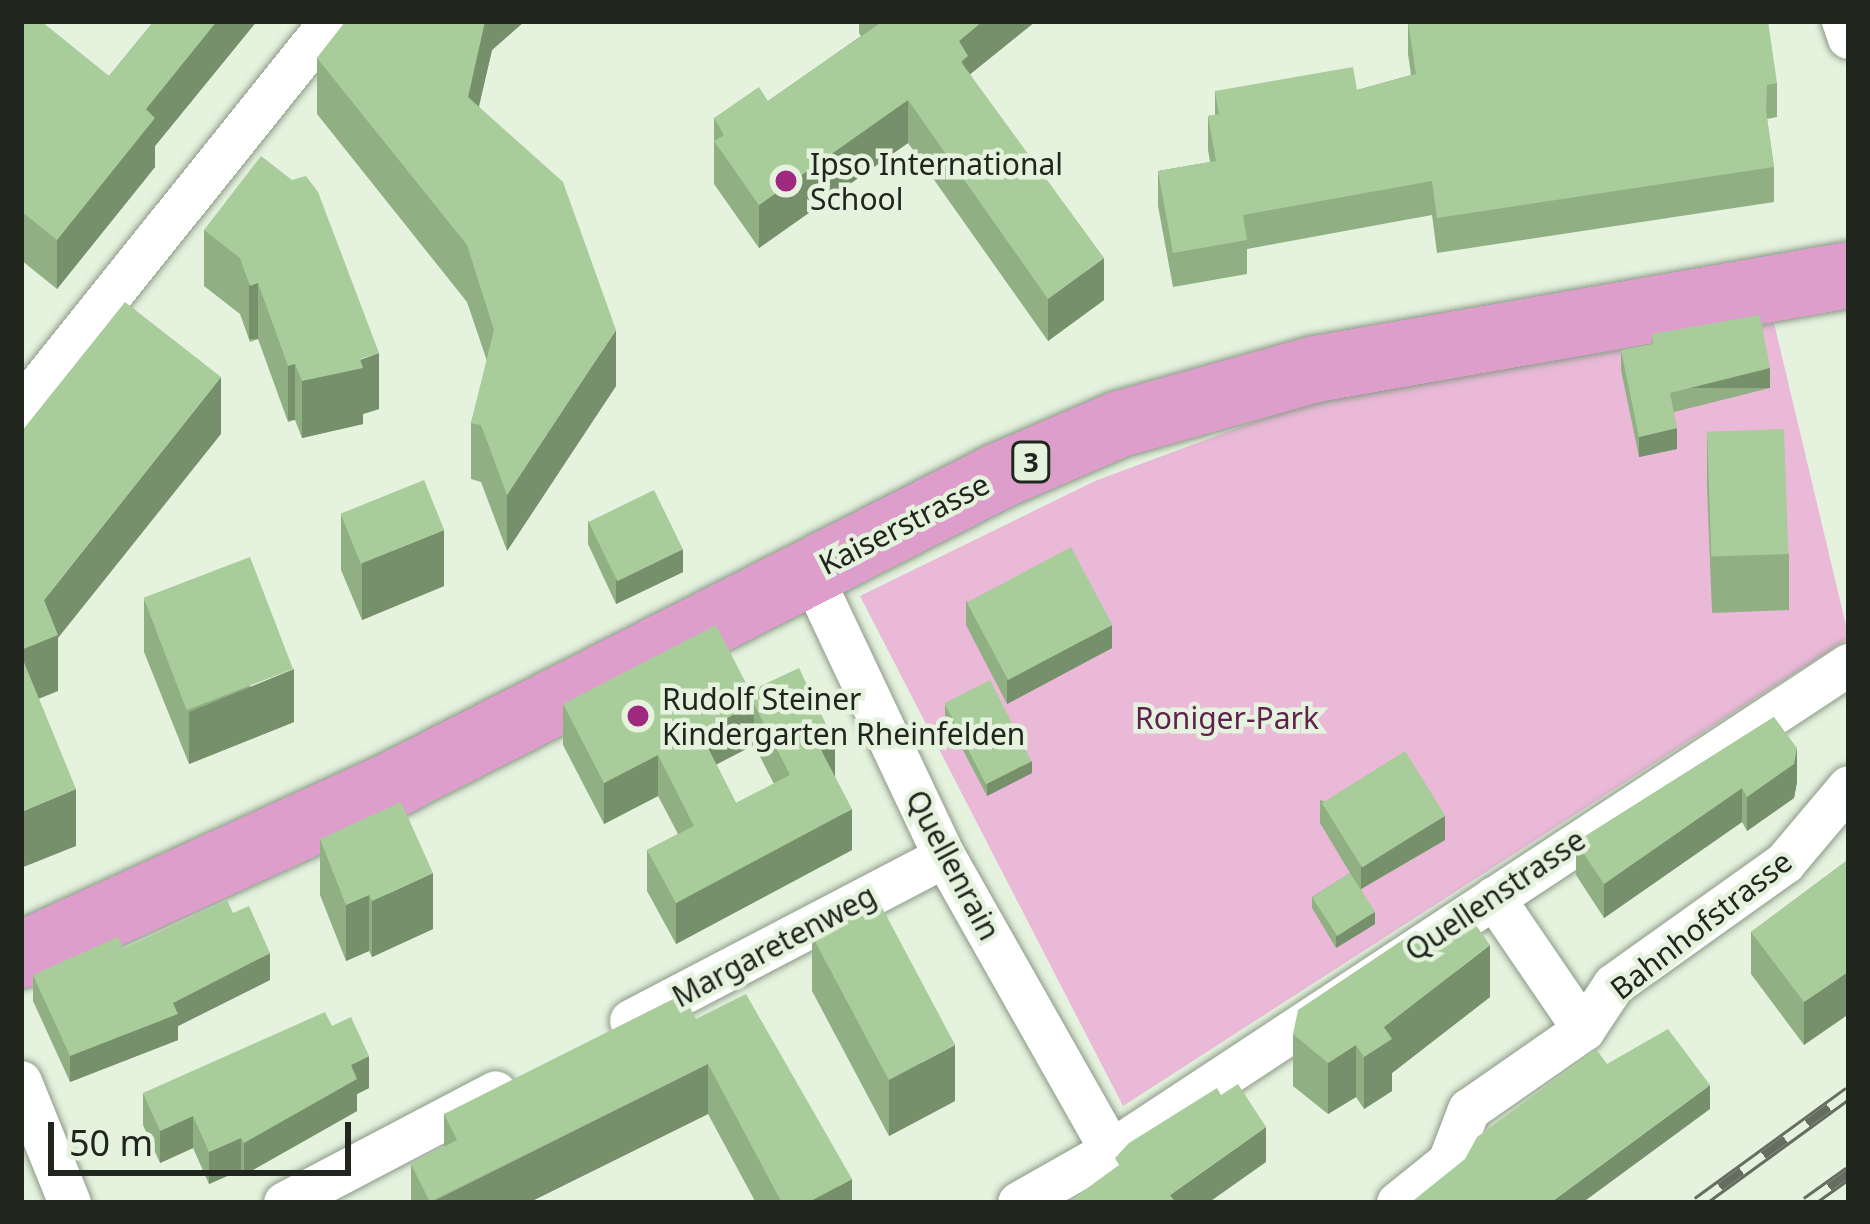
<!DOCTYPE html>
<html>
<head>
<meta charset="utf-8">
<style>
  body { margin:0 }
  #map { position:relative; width:1870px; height:1224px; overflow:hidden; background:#e4f2de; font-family:"Noto Sans",sans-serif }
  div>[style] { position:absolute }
  .green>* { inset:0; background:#eab9d8 }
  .roads { filter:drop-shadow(0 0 3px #8c9a87) drop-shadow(0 0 3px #8c9a87) }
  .minor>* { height:42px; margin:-21px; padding:0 21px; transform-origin:21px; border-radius:21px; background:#fff }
  .primary>* { height:66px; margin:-33px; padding:0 33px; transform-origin:33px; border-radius:33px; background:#dd9ecb }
  .rail>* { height:14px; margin-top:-7px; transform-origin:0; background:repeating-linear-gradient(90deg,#e4f2de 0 27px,#656d61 0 54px); box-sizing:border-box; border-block:3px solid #656d61 }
  .wall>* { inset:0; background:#90b084 }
  .shaded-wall>* { inset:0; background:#76906c; transform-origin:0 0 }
  .building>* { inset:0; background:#a8cd9a; transform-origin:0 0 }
  .dots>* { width:33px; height:33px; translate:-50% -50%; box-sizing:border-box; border:6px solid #e4f2de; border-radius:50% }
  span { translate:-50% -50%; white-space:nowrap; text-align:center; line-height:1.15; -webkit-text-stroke:9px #e4f2de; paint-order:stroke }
  .shield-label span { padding:3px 9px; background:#e4f2de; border:3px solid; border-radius:9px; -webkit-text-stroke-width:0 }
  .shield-label { font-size:27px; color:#20251e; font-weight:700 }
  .poi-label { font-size:30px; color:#20251e }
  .left { translate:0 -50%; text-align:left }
  .street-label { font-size:30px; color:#20251e }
  .park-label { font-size:30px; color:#61214f }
  .frame { position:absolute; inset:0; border:24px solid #20251e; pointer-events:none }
  .scale { position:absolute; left:48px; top:1122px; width:303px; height:54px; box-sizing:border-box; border:6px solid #20251e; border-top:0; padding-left:15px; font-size:36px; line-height:42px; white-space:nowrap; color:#20251e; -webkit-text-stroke:9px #e4f2de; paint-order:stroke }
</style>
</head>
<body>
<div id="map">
  <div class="green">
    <i style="clip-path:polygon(1774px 323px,1849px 638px,1123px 1106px,860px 596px,1095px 481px,1302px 404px)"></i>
  </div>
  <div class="roads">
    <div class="minor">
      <i style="left:1843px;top:21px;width:18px;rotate:71deg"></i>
      <i style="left:21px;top:408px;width:496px;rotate:-51.3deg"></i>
      <i style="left:810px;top:572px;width:315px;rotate:64.7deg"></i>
      <i style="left:945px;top:857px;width:338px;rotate:60.5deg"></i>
      <i style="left:1494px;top:898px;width:160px;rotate:55.7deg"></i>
      <i style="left:631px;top:1021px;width:354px;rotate:-27.6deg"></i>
      <i style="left:21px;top:1082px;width:131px;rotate:68deg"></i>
      <i style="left:285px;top:1203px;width:238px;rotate:-27.7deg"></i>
      <i style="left:1019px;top:1203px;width:106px;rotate:-29.5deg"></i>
      <i style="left:1111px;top:1151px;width:884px;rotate:-33.37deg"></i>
      <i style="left:1398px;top:1203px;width:65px;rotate:-38.8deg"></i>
      <i style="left:1449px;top:1162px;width:56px;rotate:-69deg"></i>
      <i style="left:1469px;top:1110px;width:140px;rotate:-34.8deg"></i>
      <i style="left:1584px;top:1030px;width:54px;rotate:-56.3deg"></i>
      <i style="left:1614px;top:985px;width:210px;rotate:-35.5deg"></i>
      <i style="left:1785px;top:863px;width:99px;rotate:-49.9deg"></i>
    </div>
    <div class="primary">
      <i style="left:21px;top:955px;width:415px;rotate:-24.6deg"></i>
      <i style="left:398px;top:782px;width:674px;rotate:-26.98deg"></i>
      <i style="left:999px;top:476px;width:132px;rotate:-23.3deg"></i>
      <i style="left:1120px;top:424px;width:204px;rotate:-15.7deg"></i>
      <i style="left:1316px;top:369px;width:541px;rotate:-10deg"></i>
    </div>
  </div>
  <div class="rail">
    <i style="left:1698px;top:1203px;width:187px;rotate:-36.1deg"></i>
    <i style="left:1807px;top:1203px;width:52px;rotate:-35.5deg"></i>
  </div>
  <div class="wall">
    <i style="clip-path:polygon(21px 21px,109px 76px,154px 21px,257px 21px,155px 146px,155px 167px,57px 289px,21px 260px)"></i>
    <i style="clip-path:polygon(346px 21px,525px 21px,492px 50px,479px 106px,616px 386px,507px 551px,481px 482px,471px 479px,471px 423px,487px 361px,467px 302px,317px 114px,317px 58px)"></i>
    <i style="clip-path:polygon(859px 21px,1036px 21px,970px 74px,1104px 300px,1048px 341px,908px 143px,759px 248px,714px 184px,714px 118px,768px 101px,861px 36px,859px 33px)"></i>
    <i style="clip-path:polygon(1408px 21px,1777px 83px,1777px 117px,1767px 119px,1774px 167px,1774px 202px,1437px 253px,1432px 215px,1247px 249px,1247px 274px,1173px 287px,1158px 206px,1158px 171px,1210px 162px,1208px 150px,1208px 116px,1215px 115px,1215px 91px,1357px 90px,1411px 75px,1408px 54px)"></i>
    <i style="clip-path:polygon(292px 180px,379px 409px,363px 414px,363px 424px,302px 438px,295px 420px,288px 422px,258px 339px,250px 342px,240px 314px,204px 286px,204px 230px)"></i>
    <i style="clip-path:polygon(1652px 334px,1770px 388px,1674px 412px,1677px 449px,1639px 457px,1621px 370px,1621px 350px,1652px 344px)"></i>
    <i style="clip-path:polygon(1707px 431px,1789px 554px,1789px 610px,1712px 613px,1707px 487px)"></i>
    <i style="clip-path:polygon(341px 514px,444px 586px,362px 620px,341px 570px)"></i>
    <i style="clip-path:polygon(588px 521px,683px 572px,616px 604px,588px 544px)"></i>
    <i style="clip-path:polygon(144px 600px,294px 722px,189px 764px,144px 652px)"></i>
    <i style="clip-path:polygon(966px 601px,1112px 648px,1007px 704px,966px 625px)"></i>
    <i style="clip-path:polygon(evenodd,750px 691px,835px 776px,852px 850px,676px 944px,647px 891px,647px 850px,678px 834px,658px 796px,604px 824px,563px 745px,563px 704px,750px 691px,754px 745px,774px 784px,736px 803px,716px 764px,754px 745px)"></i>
    <i style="clip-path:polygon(945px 704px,1032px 773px,987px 796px,945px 716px)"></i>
    <i style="clip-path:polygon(1774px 717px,1797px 782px,1794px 798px,1747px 831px,1742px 822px,1604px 918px,1576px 875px,1576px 842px)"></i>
    <i style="clip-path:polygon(1320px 800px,1445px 840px,1361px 889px,1375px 924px,1336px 948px,1312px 908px,1312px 897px,1350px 873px,1320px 823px)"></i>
    <i style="clip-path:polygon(320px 839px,433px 929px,372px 957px,369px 951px,346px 961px,320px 895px)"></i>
    <i style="clip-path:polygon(1849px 859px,1804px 1045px,1751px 974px,1751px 932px)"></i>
    <i style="clip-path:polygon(233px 913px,270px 980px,178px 1026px,178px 1040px,70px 1082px,33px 1001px,33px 975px,123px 949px)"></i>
    <i style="clip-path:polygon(812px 935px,955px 1101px,889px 1136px,812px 991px)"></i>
    <i style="clip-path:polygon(1427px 947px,1490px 997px,1392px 1073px,1392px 1091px,1364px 1109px,1356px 1097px,1328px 1114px,1293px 1086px,1293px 1034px)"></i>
    <i style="clip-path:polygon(696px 1019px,852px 1203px,756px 1203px,708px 1114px,528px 1203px,411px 1203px,411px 1164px,444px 1147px,444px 1114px)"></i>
    <i style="clip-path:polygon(332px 1026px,369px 1088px,357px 1094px,357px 1111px,244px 1175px,241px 1170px,209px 1184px,193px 1148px,160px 1163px,143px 1125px,143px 1093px)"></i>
  </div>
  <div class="shaded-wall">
    <i style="clip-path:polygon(217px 21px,257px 21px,155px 146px,155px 167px,57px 289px,57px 240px,146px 109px)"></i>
    <i style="clip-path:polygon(485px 21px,525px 21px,492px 50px,468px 153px,468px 97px)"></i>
    <i style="clip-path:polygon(983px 21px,1036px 21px,968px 76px,968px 98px,959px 41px)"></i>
    <i style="clip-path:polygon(908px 100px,908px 143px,759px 248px,759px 205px)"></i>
    <i style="clip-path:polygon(1104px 258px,1104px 300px,1048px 341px,1048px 299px)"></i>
    <i style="left:258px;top:283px;width:56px;height:9px;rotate:90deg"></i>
    <i style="clip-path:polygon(616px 330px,616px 386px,507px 551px,507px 495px)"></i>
    <i style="clip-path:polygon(379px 353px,379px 409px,363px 414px,363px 424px,302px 438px,302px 381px)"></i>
    <i style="left:295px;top:364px;width:56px;height:7px;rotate:90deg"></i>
    <i style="left:1770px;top:368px;width:20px;height:103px;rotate:90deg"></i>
    <i style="clip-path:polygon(221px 377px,221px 434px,58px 638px,58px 691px,21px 706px,21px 650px,44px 600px)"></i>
    <i style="clip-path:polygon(1677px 428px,1677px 449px,1639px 457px,1639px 437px)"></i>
    <i style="clip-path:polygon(444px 530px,444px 586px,362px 620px,362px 563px)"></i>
    <i style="clip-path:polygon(683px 549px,683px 572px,616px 604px,616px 580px)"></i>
    <i style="clip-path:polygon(1112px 625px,1112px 648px,1007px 704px,1007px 680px)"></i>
    <i style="clip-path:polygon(294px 669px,294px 722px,189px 764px,189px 712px)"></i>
    <i style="clip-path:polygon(754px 704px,754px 745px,700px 773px,700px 732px)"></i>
    <i style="clip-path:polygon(835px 743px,835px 784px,821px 750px)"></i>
    <i style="clip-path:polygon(1797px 748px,1797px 782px,1794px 798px,1747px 831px,1747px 797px)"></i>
    <i style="clip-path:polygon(658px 755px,658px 796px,604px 824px,604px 783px)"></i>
    <i style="clip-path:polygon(1032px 761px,1032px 773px,987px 796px,987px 784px)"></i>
    <i style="clip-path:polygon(1742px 788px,1742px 822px,1604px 918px,1604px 884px)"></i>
    <i style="clip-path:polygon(76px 789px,76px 846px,21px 868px,21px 812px)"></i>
    <i style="clip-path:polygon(852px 809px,852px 850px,676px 944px,676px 903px)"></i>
    <i style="clip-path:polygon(1445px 816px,1445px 840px,1361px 889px,1361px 866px)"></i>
    <i style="clip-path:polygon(433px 873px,433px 929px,372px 957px,372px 901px)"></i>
    <i style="clip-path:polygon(369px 895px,369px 951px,346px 961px,346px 905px)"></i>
    <i style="clip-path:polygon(1375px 912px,1375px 924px,1336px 948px,1336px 936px)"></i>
    <i style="clip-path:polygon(1490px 945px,1490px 997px,1392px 1073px,1392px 1091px,1364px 1109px,1364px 1057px,1384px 1027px)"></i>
    <i style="clip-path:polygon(270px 953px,270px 980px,178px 1026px,178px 1040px,70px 1082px,70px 1056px)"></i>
    <i style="clip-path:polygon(1849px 971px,1849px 1014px,1804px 1045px,1804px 1002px)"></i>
    <i style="clip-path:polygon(955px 1045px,955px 1101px,889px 1136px,889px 1080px)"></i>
    <i style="clip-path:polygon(1356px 1045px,1356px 1097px,1328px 1114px,1328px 1063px)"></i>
    <i style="clip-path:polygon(369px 1056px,369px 1088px,357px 1094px,357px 1111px,244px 1175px,244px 1143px,351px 1065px)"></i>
    <i style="clip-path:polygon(708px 1064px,708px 1114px,528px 1203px,430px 1203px)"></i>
    <i style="clip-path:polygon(1710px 1085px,1710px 1109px,1582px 1203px,1550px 1203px)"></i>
    <i style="clip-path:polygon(193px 1116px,193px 1148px,160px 1163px,160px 1131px)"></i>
    <i style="clip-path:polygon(1266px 1127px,1266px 1162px,1208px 1203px,1170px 1203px,1170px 1195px)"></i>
    <i style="clip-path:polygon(241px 1138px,241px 1170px,209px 1184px,209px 1152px)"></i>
    <i style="clip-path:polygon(852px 1179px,852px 1203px,807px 1203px)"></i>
  </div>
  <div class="building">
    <i style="clip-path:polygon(21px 21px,41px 21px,109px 76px,154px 21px,217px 21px,146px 109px,155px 118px,57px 240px,21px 211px)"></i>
    <i style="clip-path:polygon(346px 21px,485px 21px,468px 97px,563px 182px,616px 330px,507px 495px,481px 425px,471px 423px,494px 330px,467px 245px,317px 58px)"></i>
    <i style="clip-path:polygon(878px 21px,983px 21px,959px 41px,968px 56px,961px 62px,1104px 258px,1048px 299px,908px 100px,759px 205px,714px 141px,724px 135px,714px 118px,759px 87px,768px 101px,879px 24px)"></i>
    <i style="clip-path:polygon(1408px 21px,1768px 21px,1777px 83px,1767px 85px,1766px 110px,1774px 167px,1437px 218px,1432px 181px,1243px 215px,1247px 240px,1173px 253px,1158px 171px,1216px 161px,1208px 116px,1219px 114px,1215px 91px,1353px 67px,1357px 90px,1416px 74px)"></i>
    <i style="clip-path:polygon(261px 156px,292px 180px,306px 176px,318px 192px,379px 353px,360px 359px,363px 368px,302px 381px,295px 364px,288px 366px,258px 283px,250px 286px,240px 258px,204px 230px)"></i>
    <i style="clip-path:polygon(125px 302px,221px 377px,44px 600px,58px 635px,21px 650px,21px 432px)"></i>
    <i style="clip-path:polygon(1760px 315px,1770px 368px,1670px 393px,1677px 428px,1639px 437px,1621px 350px,1653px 344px,1652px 334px)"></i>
    <i style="left:1784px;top:429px;width:125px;height:77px;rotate:88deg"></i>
    <i style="left:424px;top:480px;width:54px;height:90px;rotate:68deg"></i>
    <i style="left:654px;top:490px;width:66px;height:73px;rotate:64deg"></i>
    <i style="left:1071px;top:547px;width:88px;height:118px;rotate:62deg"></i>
    <i style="left:250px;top:557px;width:120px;height:114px;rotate:69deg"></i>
    <i style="clip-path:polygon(evenodd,716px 625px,750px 691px,799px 668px,835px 743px,821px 750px,852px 809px,676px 903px,647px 850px,694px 826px,658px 755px,604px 783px,563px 704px,716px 625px,754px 704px,790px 775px,736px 803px,700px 732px,754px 704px)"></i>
    <i style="clip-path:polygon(21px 655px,76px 789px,21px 812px)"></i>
    <i style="left:990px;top:680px;width:91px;height:51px;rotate:63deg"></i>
    <i style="clip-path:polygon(1774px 717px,1797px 748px,1794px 764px,1747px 797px,1742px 788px,1604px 884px,1576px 842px)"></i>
    <i style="left:1405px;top:751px;width:76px;height:98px;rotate:58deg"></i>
    <i style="clip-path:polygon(401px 802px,433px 873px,372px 901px,369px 895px,346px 905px,320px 839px)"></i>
    <i style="clip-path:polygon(1849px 859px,1849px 971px,1804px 1002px,1751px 932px)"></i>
    <i style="left:1350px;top:873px;width:46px;height:45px;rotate:57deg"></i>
    <i style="clip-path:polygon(227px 900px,233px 913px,249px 906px,270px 953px,173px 1003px,178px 1014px,70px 1056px,33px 975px,118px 937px,123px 949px)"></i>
    <i style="left:878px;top:900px;width:164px;height:75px;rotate:62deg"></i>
    <i style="clip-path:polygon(1471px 918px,1490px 945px,1384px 1027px,1392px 1039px,1364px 1057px,1356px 1045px,1328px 1063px,1293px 1034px,1298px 1010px,1416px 931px,1427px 947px)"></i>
    <i style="clip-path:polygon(683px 994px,696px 1019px,746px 994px,852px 1179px,807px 1203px,782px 1203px,708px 1064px,430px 1202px,411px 1164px,457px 1140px,444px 1114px)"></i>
    <i style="clip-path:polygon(325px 1012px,332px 1026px,351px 1017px,369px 1056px,351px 1065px,357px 1079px,244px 1143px,241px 1138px,209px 1152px,193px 1116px,160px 1131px,143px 1093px)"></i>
    <i style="clip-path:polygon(1668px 1029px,1710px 1085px,1550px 1203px,1387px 1203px,1414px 1200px,1465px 1159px,1477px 1137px,1596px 1049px,1607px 1064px)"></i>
    <i style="clip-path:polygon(1238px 1084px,1266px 1127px,1170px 1195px,1176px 1203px,1067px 1203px,1119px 1165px,1115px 1158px,1129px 1143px,1217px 1088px,1221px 1095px)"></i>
  </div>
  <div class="dots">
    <i style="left:786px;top:181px;background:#9f2881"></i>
    <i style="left:638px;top:716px;background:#9f2881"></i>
  </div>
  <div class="shield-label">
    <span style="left:1031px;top:462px">3</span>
  </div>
  <div class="poi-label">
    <span class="left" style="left:810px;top:181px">Ipso International<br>School</span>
    <span class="left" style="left:662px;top:716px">Rudolf Steiner<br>Kindergarten Rheinfelden</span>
  </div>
  <div class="street-label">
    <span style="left:904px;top:524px;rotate:-27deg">Kaiserstrasse</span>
    <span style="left:953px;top:865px;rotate:62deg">Quellenrain</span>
    <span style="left:1495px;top:895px;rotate:-34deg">Quellenstrasse</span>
    <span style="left:1701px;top:925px;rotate:-38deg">Bahnhofstrasse</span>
    <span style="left:774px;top:946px;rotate:-28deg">Margaretenweg</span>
  </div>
  <div class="park-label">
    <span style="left:1227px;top:718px">Roniger-Park</span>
  </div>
  <div class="frame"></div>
  <div class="scale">50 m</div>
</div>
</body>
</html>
